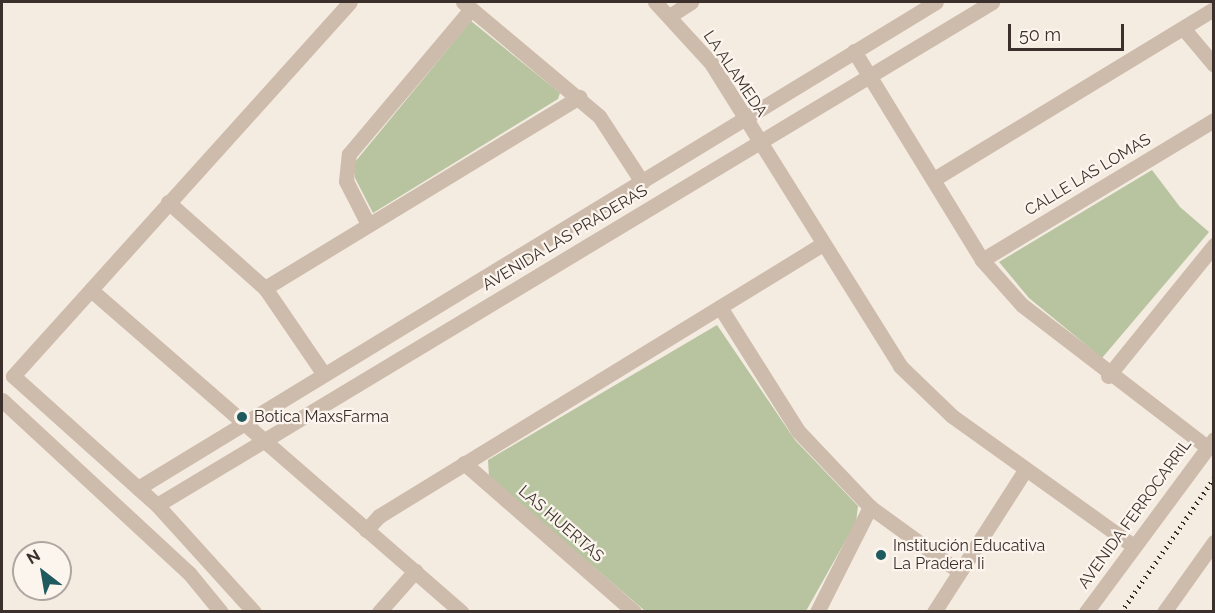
<!DOCTYPE html>
<html>
<head>
<meta charset="utf-8">
<style>
  body { margin:0 }
  #map { position:relative; width:1215px; height:613px; overflow:hidden; background:#f4ebe1; font-family:Raleway,sans-serif }
  div>[style] { position:absolute }
  .green>* { inset:0; background:#b8c4a0 }
  .minor>* { height:15px; margin:-7.5px; padding:0 7.5px; transform-origin:7.5px; border-radius:7.5px; background:#cdbbac }
  .tertiary>* { height:15px; margin:-7.5px; padding:0 7.5px; transform-origin:7.5px; border-radius:7.5px; background:#cdbbac }
  .rail>* { height:4.5px; margin-top:-2.25px; transform-origin:0; background:repeating-linear-gradient(90deg,#3b302b 0 1.5px,transparent 0 6px) }
  .dots>* { width:16px; height:16px; translate:-50% -50%; box-sizing:border-box; border:3px solid #fbf5ee; border-radius:50% }
  span { translate:-50% -50%; white-space:nowrap; text-align:center; line-height:1.15; -webkit-text-stroke:4.5px #fbf5ee; paint-order:stroke }
  .street-label { font-size:16px; color:#3b302b }
  .poi-label { font-size:16px; color:#3b302b }
  .left { translate:0 -50%; text-align:left }
  .frame { position:absolute; inset:0; border:3px solid #3b302b; pointer-events:none }
  .north { position:absolute; left:12px; top:541px; width:60px; height:60px; box-sizing:border-box; background:#fbf5ee; border:2px solid #aea6a0; border-radius:50%; rotate:329deg; font-size:16px; font-weight:700; line-height:24px; text-align:center; color:#3b302b }
  .north::after { content:''; display:block; margin:auto; width:21px; height:27px; background:#1f5a5e; clip-path:polygon(50% 0,100% 100%,50% 72%,0 100%) }
  .scale { position:absolute; left:1008px; top:24px; width:116px; height:27px; box-sizing:border-box; border:3px solid #3b302b; border-top:0; padding-left:8px; font-size:18px; line-height:21px; white-space:nowrap; color:#3b302b; -webkit-text-stroke:4px #fbf5ee; paint-order:stroke }
</style>
</head>
<body>
<div id="map">
  <div class="green">
    <i style="clip-path:polygon(471px 21px,560px 93px,558px 99px,373px 213px,355px 178px,355px 162px)"></i>
    <i style="clip-path:polygon(1152px 170px,1180px 207px,1209px 232px,1102px 358px,1029px 298px,999px 262px)"></i>
    <i style="clip-path:polygon(717px 325px,795px 440px,858px 506px,856px 522px,806px 611px,645px 611px,489px 477px,488px 460px)"></i>
  </div>
  <div class="minor">
    <i style="left:463px;top:2px;width:177px;rotate:40deg"></i>
    <i style="left:599px;top:116px;width:79px;rotate:56.9deg"></i>
    <i style="left:655px;top:2px;width:83px;rotate:47.4deg"></i>
    <i style="left:711px;top:63px;width:357px;rotate:58deg"></i>
    <i style="left:900px;top:366px;width:72px;rotate:43.9deg"></i>
    <i style="left:952px;top:416px;width:220px;rotate:35.6deg"></i>
    <i style="left:671px;top:15px;width:24px;rotate:-33deg"></i>
    <i style="left:1183px;top:28px;width:48px;rotate:50deg"></i>
    <i style="left:854px;top:51px;width:245px;rotate:58.5deg"></i>
    <i style="left:982px;top:260px;width:60px;rotate:48.4deg"></i>
    <i style="left:1022px;top:305px;width:233px;rotate:37.5deg"></i>
    <i style="left:934px;top:179px;width:328px;rotate:-31.3deg"></i>
    <i style="left:168px;top:202px;width:130px;rotate:41.6deg"></i>
    <i style="left:265px;top:288px;width:103px;rotate:55.7deg"></i>
    <i style="left:368px;top:224px;width:48px;rotate:-117.1deg"></i>
    <i style="left:346px;top:181px;width:27px;rotate:-84deg"></i>
    <i style="left:349px;top:154px;width:189px;rotate:-49.9deg"></i>
    <i style="left:982px;top:260px;width:271px;rotate:-31.1deg"></i>
    <i style="left:265px;top:288px;width:368px;rotate:-31.3deg"></i>
    <i style="left:91px;top:290px;width:491px;rotate:41deg"></i>
    <i style="left:720px;top:307px;width:146px;rotate:57.8deg"></i>
    <i style="left:798px;top:431px;width:105px;rotate:46.5deg"></i>
    <i style="left:870px;top:507px;width:107px;rotate:35.9deg"></i>
    <i style="left:1108px;top:376px;width:169px;rotate:-51deg"></i>
    <i style="left:2px;top:400px;width:255px;rotate:42.8deg"></i>
    <i style="left:189px;top:573px;width:50px;rotate:50.6deg"></i>
    <i style="left:464px;top:463px;width:226px;rotate:41.2deg"></i>
    <i style="left:138px;top:488px;width:934px;rotate:-31.34deg"></i>
    <i style="left:157px;top:505px;width:975px;rotate:-31.06deg"></i>
    <i style="left:366px;top:530px;width:19px;rotate:-47deg"></i>
    <i style="left:379px;top:516px;width:518px;rotate:-31.51deg"></i>
    <i style="left:254px;top:612px;width:144px;rotate:-132.2deg"></i>
    <i style="left:157px;top:505px;width:193px;rotate:-138.1deg"></i>
    <i style="left:13px;top:376px;width:503px;rotate:-47.98deg"></i>
    <i style="left:379px;top:612px;width:55px;rotate:-48.7deg"></i>
    <i style="left:817px;top:612px;width:118px;rotate:-63.2deg"></i>
    <i style="left:934px;top:612px;width:169px;rotate:-57.3deg"></i>
  </div>
  <div class="tertiary">
    <i style="left:1086px;top:612px;width:215px;rotate:-53.5deg"></i>
    <i style="left:1164px;top:612px;width:86px;rotate:-54.5deg"></i>
  </div>
  <div class="rail">
    <i style="left:1121px;top:612px;width:163px;rotate:-55.2deg"></i>
  </div>
  <div class="dots">
    <i style="left:242px;top:417px;background:#1f5a5e"></i>
    <i style="left:881px;top:555px;background:#1f5a5e"></i>
  </div>
  <div class="street-label">
    <span style="left:735px;top:74px;rotate:56deg">LA ALAMEDA</span>
    <span style="left:1088px;top:175px;rotate:-31deg">CALLE LAS LOMAS</span>
    <span style="left:565px;top:238px;rotate:-31deg">AVENIDA LAS PRADERAS</span>
    <span style="left:1135px;top:514px;rotate:-54deg">AVENIDA FERROCARRIL</span>
    <span style="left:561px;top:524px;rotate:41deg">LAS HUERTAS</span>
  </div>
  <div class="poi-label">
    <span class="left" style="left:254px;top:417px">Botica MaxsFarma</span>
    <span class="left" style="left:893px;top:555px">Institución Educativa<br>La Pradera Ii</span>
  </div>
  <div class="frame"></div>
  <div class="north">N</div>
  <div class="scale">50 m</div>
</div>
</body>
</html>
